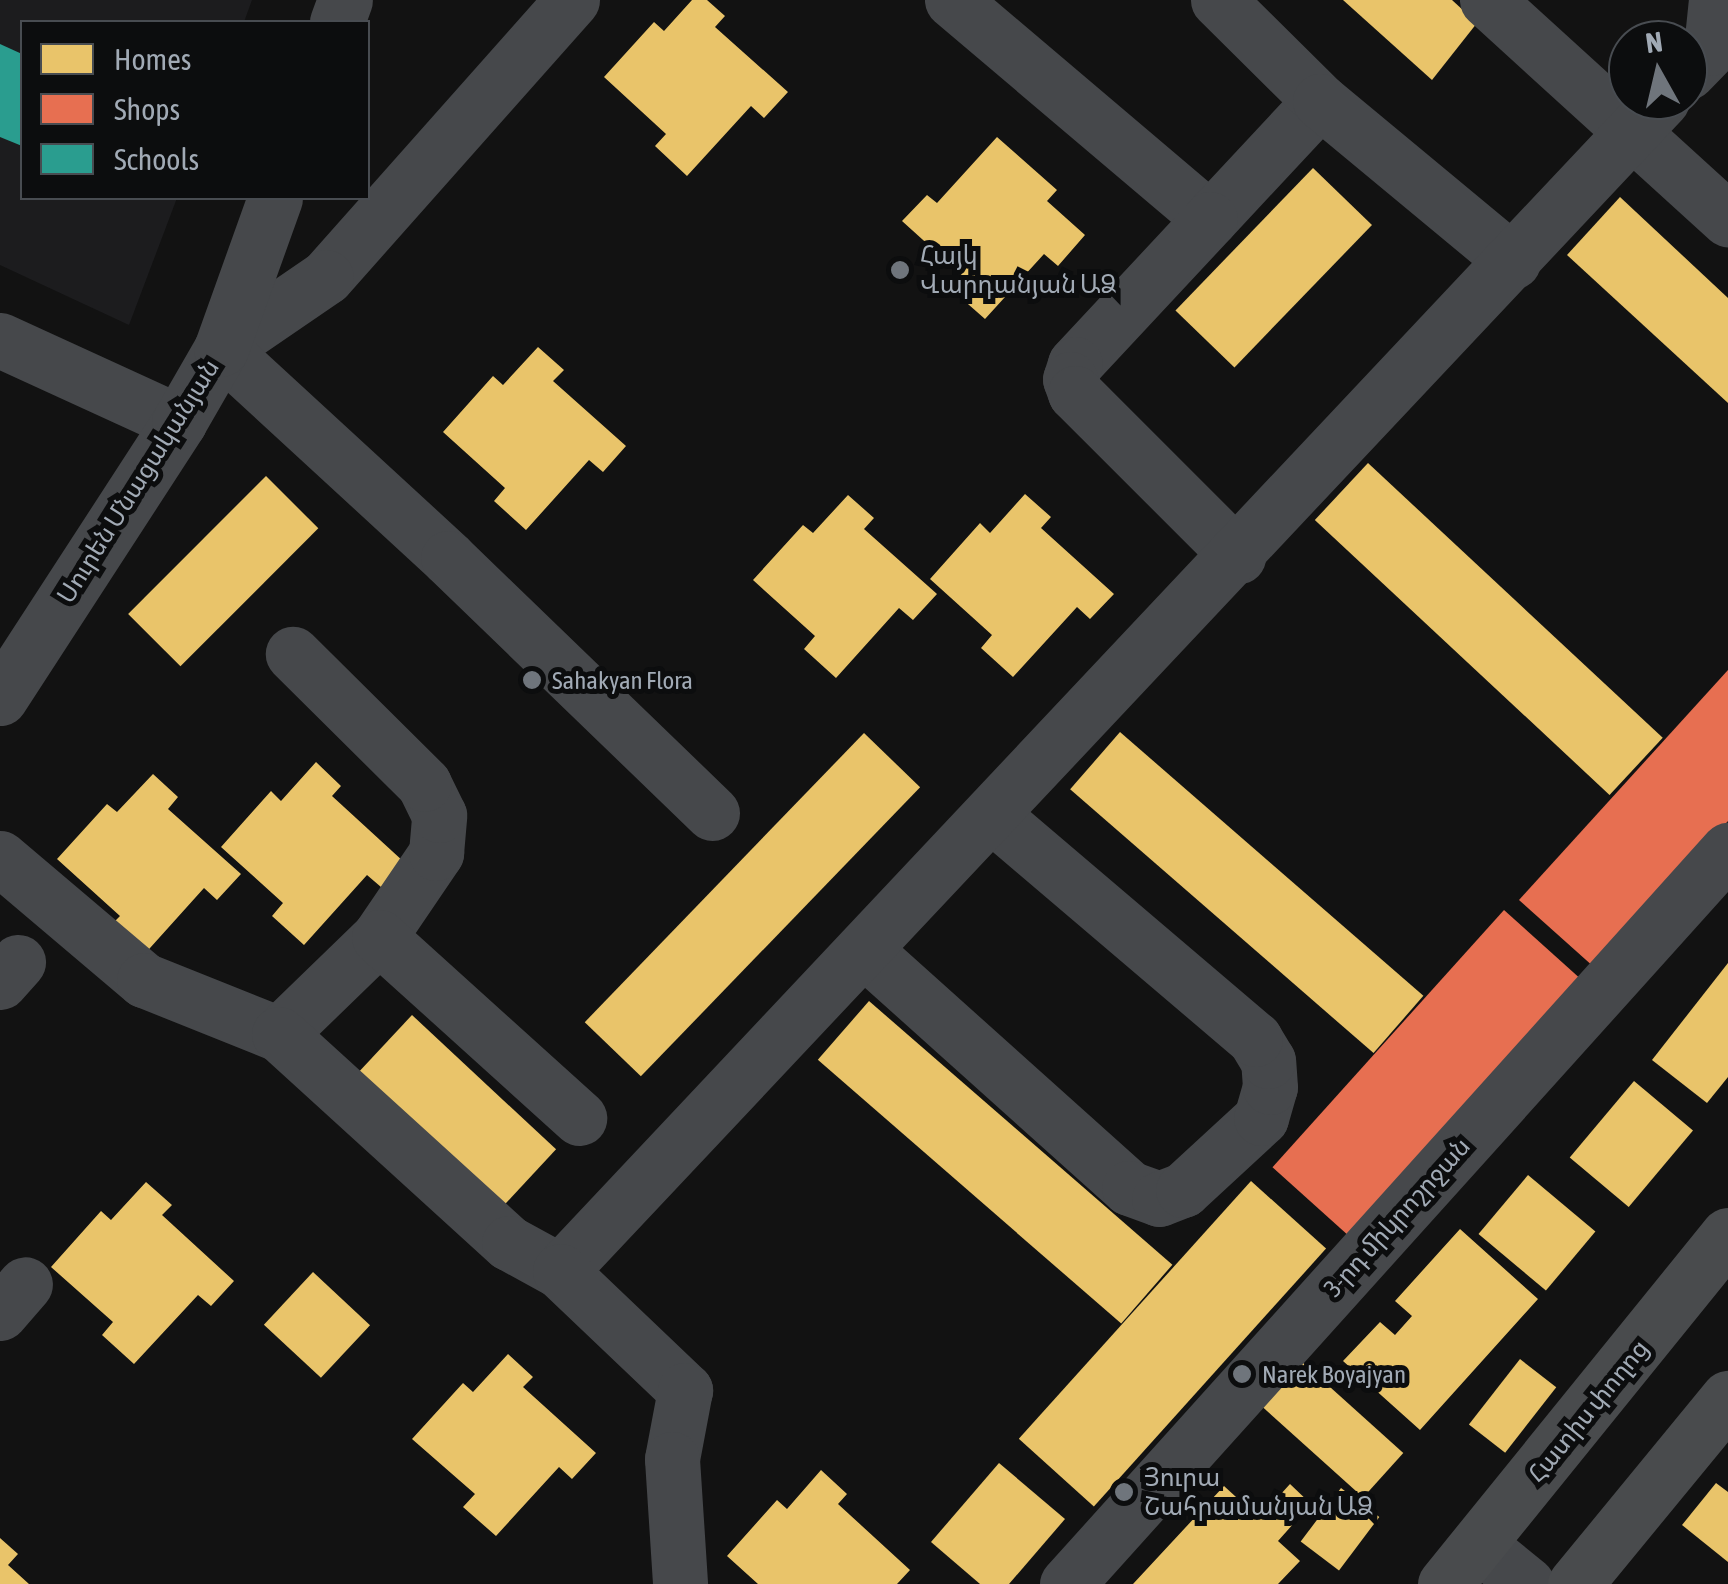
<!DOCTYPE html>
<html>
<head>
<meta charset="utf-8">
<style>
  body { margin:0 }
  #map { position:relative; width:1728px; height:1584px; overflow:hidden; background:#121212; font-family:"Asap Condensed","Noto Sans Armenian",sans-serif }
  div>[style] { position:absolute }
  .built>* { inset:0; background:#1c1c1e }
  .homes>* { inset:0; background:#e9c46a; transform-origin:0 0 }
  .shops>* { inset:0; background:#e76f51; transform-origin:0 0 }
  .schools>* { inset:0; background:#2a9d8f }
  .minor>* { height:55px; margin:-27.5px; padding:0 27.5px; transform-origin:27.5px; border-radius:27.5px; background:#46484b }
  .major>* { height:55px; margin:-27.5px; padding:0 27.5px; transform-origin:27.5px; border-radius:27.5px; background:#494b4d }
  .dots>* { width:28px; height:28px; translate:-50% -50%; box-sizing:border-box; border:5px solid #0c0d0e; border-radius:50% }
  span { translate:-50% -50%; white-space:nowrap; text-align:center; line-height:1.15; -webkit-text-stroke:10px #0c0d0e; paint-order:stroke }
  .poi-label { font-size:25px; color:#a1aab5 }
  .left { translate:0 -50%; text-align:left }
  .street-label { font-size:25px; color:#a1aab5 }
  .legend { position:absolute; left:20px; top:20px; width:350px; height:180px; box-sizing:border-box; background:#0c0d0e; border:2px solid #484c51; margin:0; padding:12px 18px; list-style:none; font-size:30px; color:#a1aab5 }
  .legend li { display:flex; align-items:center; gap:20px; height:50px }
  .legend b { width:50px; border:2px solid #484c51 }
  .north { position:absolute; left:1608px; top:20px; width:100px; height:100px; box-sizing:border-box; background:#0c0d0e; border:2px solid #484c51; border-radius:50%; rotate:352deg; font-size:28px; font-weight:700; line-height:40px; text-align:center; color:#a1aab5 }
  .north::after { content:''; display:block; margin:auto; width:35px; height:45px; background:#6f757c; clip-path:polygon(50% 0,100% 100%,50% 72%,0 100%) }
</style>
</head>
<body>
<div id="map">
  <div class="built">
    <i style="clip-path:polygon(0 0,252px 0,244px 22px,22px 22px,22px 198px,177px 198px,129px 325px,0 265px)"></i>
  </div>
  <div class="homes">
    <i style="clip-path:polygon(692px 0,707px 0,725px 16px,715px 27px,788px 92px,764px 118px,751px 106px,687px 176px,655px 146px,666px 134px,604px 77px,654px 22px,664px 31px)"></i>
    <i style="clip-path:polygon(1343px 0,1452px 0,1477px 23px,1432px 80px)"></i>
    <i style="clip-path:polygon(997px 137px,1057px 190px,1047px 201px,1085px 235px,1058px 266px,1044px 254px,985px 319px,952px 290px,964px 277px,902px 221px,927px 195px,937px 203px)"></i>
    <i style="left:1313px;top:168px;width:82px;height:198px;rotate:44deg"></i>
    <i style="clip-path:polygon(1620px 197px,1728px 298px,1728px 403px,1567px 255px)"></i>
    <i style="clip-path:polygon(538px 347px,564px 370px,553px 381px,626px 446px,603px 472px,589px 460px,526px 530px,494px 501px,505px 488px,443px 432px,493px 376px,503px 385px)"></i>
    <i style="left:1368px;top:463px;width:403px;height:78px;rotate:43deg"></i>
    <i style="left:266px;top:476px;width:74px;height:195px;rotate:45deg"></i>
    <i style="clip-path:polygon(1025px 494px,1051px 517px,1041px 528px,1114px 594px,1090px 619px,1077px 607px,1013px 677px,981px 648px,992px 635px,930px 579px,980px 523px,990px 533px)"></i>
    <i style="clip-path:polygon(848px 495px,874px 518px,864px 529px,937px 594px,913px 620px,899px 608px,836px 678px,804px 649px,815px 636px,753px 580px,803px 525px,813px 533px)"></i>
    <i style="left:1120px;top:732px;width:402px;height:76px;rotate:41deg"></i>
    <i style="left:864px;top:733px;width:78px;height:402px;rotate:44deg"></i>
    <i style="clip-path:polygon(316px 762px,341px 786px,332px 796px,404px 862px,381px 887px,367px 875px,304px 945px,272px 916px,283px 903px,221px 847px,271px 791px,281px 801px)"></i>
    <i style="clip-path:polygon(153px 774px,178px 797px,168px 809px,241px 874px,217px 900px,204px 888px,141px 958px,108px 928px,120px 916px,57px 859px,107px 804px,117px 812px)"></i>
    <i style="clip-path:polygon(1728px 963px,1728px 1077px,1707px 1103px,1652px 1060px)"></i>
    <i style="left:869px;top:1001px;width:402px;height:78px;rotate:41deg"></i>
    <i style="left:412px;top:1015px;width:197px;height:77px;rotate:43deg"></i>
    <i style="left:1634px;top:1081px;width:77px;height:100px;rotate:40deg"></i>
    <i style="left:1528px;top:1175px;width:88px;height:77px;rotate:40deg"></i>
    <i style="left:1251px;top:1181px;width:101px;height:347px;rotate:42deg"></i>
    <i style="clip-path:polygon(146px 1182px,172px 1205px,162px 1215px,234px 1281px,211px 1306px,198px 1295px,134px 1364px,102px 1335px,113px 1322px,51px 1267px,101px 1211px,111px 1220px)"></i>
    <i style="clip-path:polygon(1460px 1229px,1538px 1299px,1420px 1430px,1343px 1361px,1380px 1322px,1395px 1335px,1412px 1316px,1395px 1301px)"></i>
    <i style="left:313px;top:1272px;width:78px;height:72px;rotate:43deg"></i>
    <i style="clip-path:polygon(508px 1354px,533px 1377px,523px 1387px,596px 1453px,572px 1479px,559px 1467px,496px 1536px,463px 1507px,475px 1494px,412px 1439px,463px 1383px,473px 1392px)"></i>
    <i style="left:1520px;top:1359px;width:46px;height:83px;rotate:38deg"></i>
    <i style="left:1300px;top:1360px;width:139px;height:60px;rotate:42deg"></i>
    <i style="clip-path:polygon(999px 1463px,1065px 1519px,1009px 1584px,980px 1584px,931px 1542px)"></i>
    <i style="clip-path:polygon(821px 1470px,847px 1494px,838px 1504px,910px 1570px,897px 1584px,758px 1584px,727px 1556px,777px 1500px,787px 1509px)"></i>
    <i style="clip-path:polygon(1716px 1483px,1728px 1492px,1728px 1562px,1682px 1525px)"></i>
    <i style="clip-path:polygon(1290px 1484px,1311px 1504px,1278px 1541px,1300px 1561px,1278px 1584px,1133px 1584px,1224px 1486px,1259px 1518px)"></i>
    <i style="left:1341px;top:1488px;width:48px;height:67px;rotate:37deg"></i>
    <i style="clip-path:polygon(0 1538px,18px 1554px,8px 1565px,29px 1584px,0 1584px)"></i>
  </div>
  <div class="shops">
    <i style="clip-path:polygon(1728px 670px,1728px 821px,1595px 968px,1519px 900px)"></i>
    <i style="left:1504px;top:910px;width:101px;height:346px;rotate:42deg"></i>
  </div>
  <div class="schools">
    <i style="clip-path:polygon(0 44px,22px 54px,22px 146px,0 137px)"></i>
  </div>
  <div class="minor">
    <i style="left:572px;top:0;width:370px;rotate:131.6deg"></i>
    <i style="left:326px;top:277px;width:127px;rotate:145.6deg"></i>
    <i style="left:221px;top:349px;width:309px;rotate:42.6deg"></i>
    <i style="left:448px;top:558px;width:367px;rotate:44deg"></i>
    <i style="left:952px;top:0;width:338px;rotate:40.3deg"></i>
    <i style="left:1210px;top:219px;width:161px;rotate:-47deg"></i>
    <i style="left:1218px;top:0;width:144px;rotate:44.7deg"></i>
    <i style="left:1320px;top:101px;width:251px;rotate:39.7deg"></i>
    <i style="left:1487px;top:0;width:326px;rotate:42.3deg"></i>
    <i style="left:337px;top:22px;width:23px;rotate:-70deg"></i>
    <i style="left:1688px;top:72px;width:33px;rotate:-46deg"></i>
    <i style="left:1711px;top:48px;width:48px;rotate:-84.1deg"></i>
    <i style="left:1210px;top:219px;width:198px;rotate:133deg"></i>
    <i style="left:1075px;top:364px;width:16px;rotate:108deg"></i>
    <i style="left:1070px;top:379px;width:15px;rotate:70deg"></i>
    <i style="left:1075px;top:393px;width:231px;rotate:45deg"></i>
    <i style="left:0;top:340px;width:197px;rotate:24.6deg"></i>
    <i style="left:0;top:698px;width:329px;rotate:-57deg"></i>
    <i style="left:179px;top:422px;width:84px;rotate:-60.1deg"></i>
    <i style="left:221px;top:349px;width:160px;rotate:-70.3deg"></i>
    <i style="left:0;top:858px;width:189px;rotate:40.3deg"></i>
    <i style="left:144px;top:980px;width:145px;rotate:21.8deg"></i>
    <i style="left:279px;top:1034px;width:139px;rotate:-44.1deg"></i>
    <i style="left:379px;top:937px;width:102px;rotate:-55.8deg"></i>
    <i style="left:436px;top:853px;width:38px;rotate:-85deg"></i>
    <i style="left:439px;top:815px;width:34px;rotate:-116deg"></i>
    <i style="left:424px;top:784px;width:185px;rotate:-135.2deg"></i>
    <i style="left:379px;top:937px;width:270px;rotate:42.1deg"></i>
    <i style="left:864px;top:950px;width:356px;rotate:41.9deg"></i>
    <i style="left:1129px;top:1188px;width:32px;rotate:20deg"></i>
    <i style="left:1159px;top:1199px;width:26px;rotate:-21deg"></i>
    <i style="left:1183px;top:1190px;width:106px;rotate:-42.7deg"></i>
    <i style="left:1261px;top:1118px;width:32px;rotate:-74deg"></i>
    <i style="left:1270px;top:1087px;width:26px;rotate:-94deg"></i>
    <i style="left:1268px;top:1061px;width:26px;rotate:-121deg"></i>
    <i style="left:1255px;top:1039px;width:345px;rotate:-139.6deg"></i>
    <i style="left:0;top:982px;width:27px;rotate:-48deg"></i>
    <i style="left:279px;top:1034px;width:311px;rotate:42.3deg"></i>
    <i style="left:509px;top:1243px;width:58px;rotate:28.8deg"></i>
    <i style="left:560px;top:1271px;width:1608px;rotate:-46.74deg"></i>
    <i style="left:560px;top:1271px;width:173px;rotate:43.6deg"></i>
    <i style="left:685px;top:1390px;width:70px;rotate:100.7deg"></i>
    <i style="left:672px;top:1459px;width:125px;rotate:86.3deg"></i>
    <i style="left:0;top:1313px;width:38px;rotate:-49deg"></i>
    <i style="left:1479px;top:1545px;width:62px;rotate:39.1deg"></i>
    <i style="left:1067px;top:1584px;width:988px;rotate:-48deg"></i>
  </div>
  <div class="major">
    <i style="left:1445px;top:1584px;width:449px;rotate:-51deg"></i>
    <i style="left:1575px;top:1584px;width:241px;rotate:-50.6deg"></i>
  </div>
  <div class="dots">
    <i style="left:900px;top:270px;background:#6f757c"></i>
    <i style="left:532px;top:680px;background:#6f757c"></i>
    <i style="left:1242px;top:1374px;background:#6f757c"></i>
    <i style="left:1124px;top:1492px;background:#6f757c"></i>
  </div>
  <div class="poi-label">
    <span class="left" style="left:920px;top:270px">Հայկ<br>Վարդանյան ԱՁ</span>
    <span class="left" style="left:552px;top:680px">Sahakyan Flora</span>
    <span class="left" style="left:1262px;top:1374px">Narek Boyajyan</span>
    <span class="left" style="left:1144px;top:1492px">Յուրա<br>Շահրամանյան ԱՁ</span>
  </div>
  <div class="street-label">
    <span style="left:138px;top:481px;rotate:-58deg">Սուրեն Մնացականյան</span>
    <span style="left:1397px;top:1217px;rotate:-48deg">3-րդ միկրոշրջան</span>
    <span style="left:1588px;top:1411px;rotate:-51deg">Հատիս փողոց</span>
  </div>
  <ul class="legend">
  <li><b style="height:28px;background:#e9c46a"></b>Homes</li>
  <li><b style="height:28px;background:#e76f51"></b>Shops</li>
  <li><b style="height:28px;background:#2a9d8f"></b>Schools</li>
  </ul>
  <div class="north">N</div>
</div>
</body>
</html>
